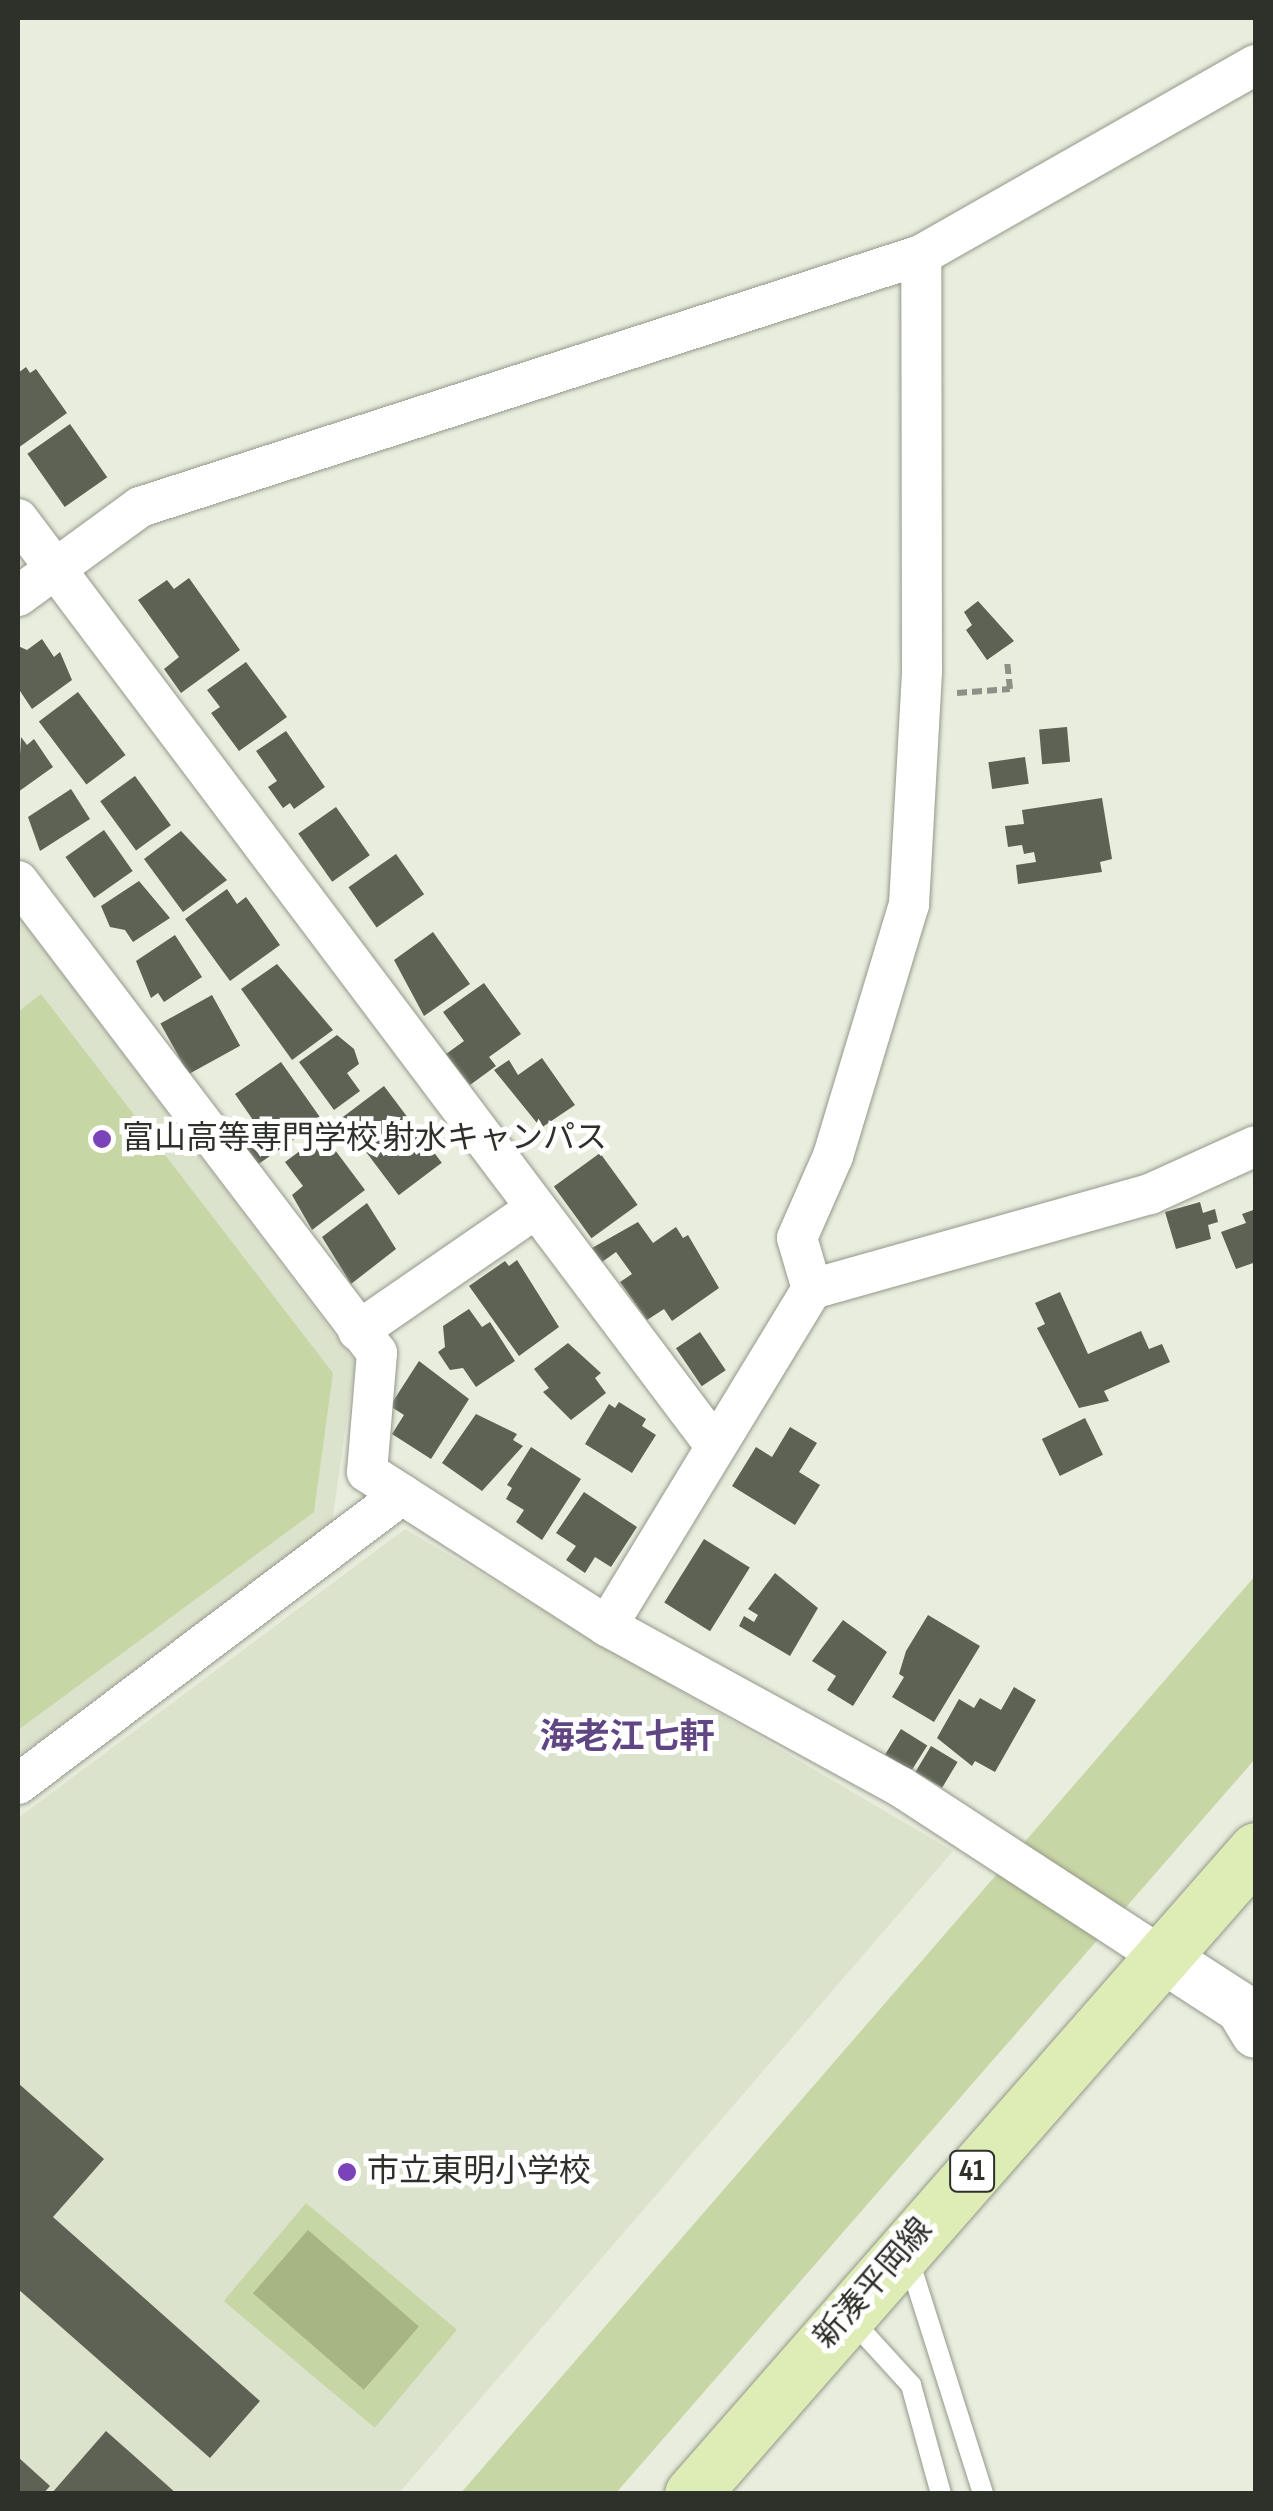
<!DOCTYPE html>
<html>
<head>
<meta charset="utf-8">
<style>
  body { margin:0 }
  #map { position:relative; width:1273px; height:2511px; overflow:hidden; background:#e8edde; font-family:"Sofia Sans Condensed","Noto Sans JP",sans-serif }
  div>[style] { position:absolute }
  .built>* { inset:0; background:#dce3cd }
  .green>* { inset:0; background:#c7d6a5; transform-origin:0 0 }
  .water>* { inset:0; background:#a7b585; transform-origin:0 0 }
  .building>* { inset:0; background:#5d6255; transform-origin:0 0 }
  .path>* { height:6px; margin-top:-3px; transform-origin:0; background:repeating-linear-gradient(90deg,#8d9086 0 10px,transparent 0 15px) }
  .roads { filter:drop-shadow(0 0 2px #94988a) drop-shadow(0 0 2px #94988a) }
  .service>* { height:20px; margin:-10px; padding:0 10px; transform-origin:10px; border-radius:10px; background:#fff }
  .minor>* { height:40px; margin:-20px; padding:0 20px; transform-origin:20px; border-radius:20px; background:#fff }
  .tertiary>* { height:50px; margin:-25px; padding:0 25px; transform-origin:25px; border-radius:25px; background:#fff }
  .primary>* { height:55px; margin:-27.5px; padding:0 27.5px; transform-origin:27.5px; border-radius:27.5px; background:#ddedb5 }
  .dots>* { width:28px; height:28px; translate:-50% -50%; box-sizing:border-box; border:5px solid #fff; border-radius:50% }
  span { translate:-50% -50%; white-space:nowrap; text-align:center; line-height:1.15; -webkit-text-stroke:10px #fff; paint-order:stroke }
  .shield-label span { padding:2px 8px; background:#fff; border:2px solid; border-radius:8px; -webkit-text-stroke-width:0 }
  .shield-label { font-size:30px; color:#2e302a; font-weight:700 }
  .poi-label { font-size:32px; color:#2e302a }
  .left { translate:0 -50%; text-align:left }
  .street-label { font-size:32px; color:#2e302a }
  .neighbourhood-label { font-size:35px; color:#604784; font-weight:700 }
  .frame { position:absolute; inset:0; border:20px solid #2e302a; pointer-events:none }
</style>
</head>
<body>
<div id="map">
  <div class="built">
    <i style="clip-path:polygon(18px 915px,355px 1362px,332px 1523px,18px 1756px)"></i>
    <i style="clip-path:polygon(405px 1529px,953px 1851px,399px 2493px,18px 2494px,18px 1818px)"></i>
  </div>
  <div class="green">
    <i style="clip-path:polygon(41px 994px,333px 1373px,314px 1512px,18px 1730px,18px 1012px)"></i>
    <i style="clip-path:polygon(1255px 1576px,1255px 1759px,616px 2493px,460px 2494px)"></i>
    <i style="left:306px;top:2203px;width:197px;height:128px;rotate:40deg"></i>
  </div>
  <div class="water">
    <i style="left:308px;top:2230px;width:147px;height:84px;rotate:41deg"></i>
  </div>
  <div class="building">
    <i style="clip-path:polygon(26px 367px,30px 373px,36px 369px,67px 413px,18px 448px,18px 373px)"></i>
    <i style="left:70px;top:424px;width:65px;height:52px;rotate:55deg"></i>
    <i style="clip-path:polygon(189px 578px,240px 650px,181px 693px,164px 669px,179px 657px,138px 600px,167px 580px,174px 589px)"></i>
    <i style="clip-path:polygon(978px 601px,1014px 641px,987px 660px,966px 630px,972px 625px,964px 612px)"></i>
    <i style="clip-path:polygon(42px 639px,54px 657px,60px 652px,72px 680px,32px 709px,18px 688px,18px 646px,27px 650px)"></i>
    <i style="clip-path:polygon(246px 662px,287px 717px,239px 751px,211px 713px,220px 707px,207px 690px)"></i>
    <i style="left:78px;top:692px;width:79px;height:49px;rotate:53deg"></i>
    <i style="left:1067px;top:727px;width:35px;height:28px;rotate:85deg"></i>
    <i style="clip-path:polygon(286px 731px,325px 787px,294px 809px,290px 803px,283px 808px,268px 787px,277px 781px,256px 751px)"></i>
    <i style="clip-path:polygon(21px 737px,27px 745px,34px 739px,53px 767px,18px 792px)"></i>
    <i style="left:1025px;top:757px;width:27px;height:37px;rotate:82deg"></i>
    <i style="left:135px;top:776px;width:61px;height:43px;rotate:54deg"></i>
    <i style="clip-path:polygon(71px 789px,90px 819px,40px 851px,28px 817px)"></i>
    <i style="clip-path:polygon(1102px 798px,1112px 859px,1100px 862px,1102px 872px,1018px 884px,1016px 865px,1036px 862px,1034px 852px,1024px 854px,1022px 845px,1008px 847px,1005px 826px,1024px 824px,1022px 810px)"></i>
    <i style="left:336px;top:807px;width:59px;height:46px;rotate:55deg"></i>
    <i style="left:104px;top:830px;width:50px;height:47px;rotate:55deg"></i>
    <i style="clip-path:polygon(181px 831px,227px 880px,183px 912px,144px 859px)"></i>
    <i style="left:396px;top:854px;width:49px;height:58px;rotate:55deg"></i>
    <i style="clip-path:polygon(139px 881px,170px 918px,133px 942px,125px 930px,110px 927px,101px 906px)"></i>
    <i style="clip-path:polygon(227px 889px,237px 904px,246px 897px,280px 945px,230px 981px,185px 919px)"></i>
    <i style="clip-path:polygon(433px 932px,470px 984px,424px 1016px,394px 960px)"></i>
    <i style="clip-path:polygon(175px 935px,202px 977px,164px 1002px,158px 993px,151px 998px,136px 961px)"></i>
    <i style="clip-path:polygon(277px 964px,333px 1030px,292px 1060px,241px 989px)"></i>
    <i style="clip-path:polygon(484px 983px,521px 1034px,489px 1057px,496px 1066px,470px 1085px,446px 1054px,464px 1041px,443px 1012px)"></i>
    <i style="left:212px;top:995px;width:58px;height:59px;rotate:61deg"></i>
    <i style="clip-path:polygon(337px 1035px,354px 1049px,359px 1064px,347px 1073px,360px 1091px,334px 1110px,299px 1062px)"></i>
    <i style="clip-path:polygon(542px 1058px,575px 1105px,541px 1128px,494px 1070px,509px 1060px,518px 1075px)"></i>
    <i style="clip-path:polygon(281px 1062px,322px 1120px,257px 1165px,234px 1133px,253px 1120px,235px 1094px)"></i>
    <i style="left:384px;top:1086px;width:96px;height:54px;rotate:53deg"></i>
    <i style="clip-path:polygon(323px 1134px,365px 1190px,312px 1230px,292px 1195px,303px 1186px,285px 1162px)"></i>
    <i style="left:600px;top:1153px;width:64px;height:57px;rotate:54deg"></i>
    <i style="clip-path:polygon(1200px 1202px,1203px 1213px,1215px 1209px,1218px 1222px,1208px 1225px,1211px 1239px,1176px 1249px,1165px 1212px)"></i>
    <i style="clip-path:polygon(367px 1203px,396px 1249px,351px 1284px,322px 1237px)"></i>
    <i style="clip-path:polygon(1256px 1209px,1256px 1262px,1236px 1269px,1221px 1232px,1246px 1223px,1242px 1214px)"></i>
    <i style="clip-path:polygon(638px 1222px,653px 1243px,676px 1227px,683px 1238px,688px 1235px,719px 1288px,672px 1321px,664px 1309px,647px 1320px,620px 1282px,632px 1274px,616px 1252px,602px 1262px,592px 1248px)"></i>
    <i style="clip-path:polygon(517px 1260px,559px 1327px,519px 1356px,469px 1286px,505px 1261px,509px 1266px)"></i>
    <i style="clip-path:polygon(1060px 1292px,1088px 1354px,1141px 1331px,1149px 1349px,1162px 1344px,1170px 1362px,1104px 1391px,1109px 1401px,1079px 1408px,1037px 1328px,1045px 1324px,1035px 1303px)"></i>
    <i style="clip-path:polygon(469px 1309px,482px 1327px,490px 1322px,515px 1361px,476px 1387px,463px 1368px,450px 1370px,438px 1352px,445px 1347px,443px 1326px)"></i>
    <i style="left:700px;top:1332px;width:46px;height:29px;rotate:56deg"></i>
    <i style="clip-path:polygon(568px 1343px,601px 1373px,595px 1378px,606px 1393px,571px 1420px,543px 1392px,549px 1388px,534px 1369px)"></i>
    <i style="clip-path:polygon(419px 1361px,469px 1399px,431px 1459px,392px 1434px,404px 1415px,390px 1406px)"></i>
    <i style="clip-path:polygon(619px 1402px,646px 1419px,642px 1426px,656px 1435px,632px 1473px,585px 1444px,609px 1404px,615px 1408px)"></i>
    <i style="clip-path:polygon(476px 1414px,517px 1434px,513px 1440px,523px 1446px,482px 1491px,442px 1463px)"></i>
    <i style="left:1085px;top:1418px;width:41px;height:48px;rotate:64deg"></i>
    <i style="clip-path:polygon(790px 1427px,817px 1443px,799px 1472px,820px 1485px,795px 1525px,732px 1486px,756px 1447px,772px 1457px)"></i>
    <i style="clip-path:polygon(531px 1447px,581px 1479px,542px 1540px,516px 1522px,524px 1510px,506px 1499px,512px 1488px,507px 1485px)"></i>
    <i style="clip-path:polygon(584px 1492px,637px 1527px,611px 1567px,595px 1557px,585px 1573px,566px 1560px,576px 1546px,556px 1533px)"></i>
    <i style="left:704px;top:1539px;width:54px;height:75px;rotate:32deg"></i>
    <i style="clip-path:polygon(775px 1573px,818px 1608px,790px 1656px,739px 1626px,744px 1616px,754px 1622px,758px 1615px,748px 1609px)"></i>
    <i style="clip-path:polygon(928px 1615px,980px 1646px,934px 1722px,892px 1697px,904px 1677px,899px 1674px,906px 1651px)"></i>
    <i style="clip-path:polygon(843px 1620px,887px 1652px,853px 1706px,827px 1690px,836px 1676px,812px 1661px)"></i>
    <i style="clip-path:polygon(1014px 1687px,1036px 1700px,995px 1772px,975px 1761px,972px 1766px,937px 1738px,959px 1699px,974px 1708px,980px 1698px,1001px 1710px)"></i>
    <i style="left:901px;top:1729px;width:31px;height:30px;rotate:32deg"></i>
    <i style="left:931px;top:1746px;width:31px;height:30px;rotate:31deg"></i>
    <i style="clip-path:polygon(18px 2083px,104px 2159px,53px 2217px,260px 2401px,210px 2458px,18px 2289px)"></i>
    <i style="clip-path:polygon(106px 2431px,177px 2494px,51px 2494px)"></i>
    <i style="clip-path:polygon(18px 2457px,50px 2486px,43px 2494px,18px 2494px)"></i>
  </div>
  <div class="path">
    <i style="left:957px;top:693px;width:53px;rotate:-4.3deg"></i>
    <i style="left:1010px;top:689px;width:27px;rotate:-96deg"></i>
  </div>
  <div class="roads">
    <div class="service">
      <i style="left:908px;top:2257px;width:249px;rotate:72.4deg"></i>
      <i style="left:850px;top:2318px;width:91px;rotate:47.7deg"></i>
      <i style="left:911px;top:2385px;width:113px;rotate:74.6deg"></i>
    </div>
    <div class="minor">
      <i style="left:18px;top:519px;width:1156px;rotate:53.05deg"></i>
      <i style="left:18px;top:596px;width:151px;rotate:-36.1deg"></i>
      <i style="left:140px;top:507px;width:821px;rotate:-17.88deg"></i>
      <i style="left:921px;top:255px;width:385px;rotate:-29.6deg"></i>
      <i style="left:18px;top:881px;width:593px;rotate:52.74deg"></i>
      <i style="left:377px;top:1353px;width:119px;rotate:94.8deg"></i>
      <i style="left:367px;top:1472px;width:285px;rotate:32.7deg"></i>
      <i style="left:607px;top:1626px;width:335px;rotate:28.7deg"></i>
      <i style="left:901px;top:1787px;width:308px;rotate:33.1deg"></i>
      <i style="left:812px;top:1289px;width:53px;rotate:-106.4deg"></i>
      <i style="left:797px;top:1238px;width:90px;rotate:-66.3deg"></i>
      <i style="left:833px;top:1156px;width:262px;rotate:-73.2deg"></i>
      <i style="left:909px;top:905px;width:234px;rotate:-86.8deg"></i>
      <i style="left:922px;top:671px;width:416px;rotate:-90.1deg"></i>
      <i style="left:358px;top:1331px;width:216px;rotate:-34.6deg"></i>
      <i style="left:607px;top:1626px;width:394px;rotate:-58.7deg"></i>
      <i style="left:812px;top:1289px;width:351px;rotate:-15.7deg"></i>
      <i style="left:1150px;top:1194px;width:116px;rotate:-24.4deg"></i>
      <i style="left:18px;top:1784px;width:481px;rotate:-37deg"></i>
    </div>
    <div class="tertiary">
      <i style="left:1159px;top:1955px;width:98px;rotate:32.9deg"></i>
      <i style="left:1241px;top:2008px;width:29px;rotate:59deg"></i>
    </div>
    <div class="primary">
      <i style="left:692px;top:2494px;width:856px;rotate:-48.79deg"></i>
    </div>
  </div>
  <div class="dots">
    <i style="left:102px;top:1139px;background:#7b43ba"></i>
    <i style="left:347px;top:2172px;background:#7b43ba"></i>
  </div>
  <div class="shield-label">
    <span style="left:972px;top:2171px">41</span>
  </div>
  <div class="poi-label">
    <span class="left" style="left:122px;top:1139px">富山高等専門学校 射水キャンパス</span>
    <span class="left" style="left:367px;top:2172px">市立東明小学校</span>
  </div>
  <div class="street-label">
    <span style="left:874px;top:2284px;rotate:-49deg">新湊平岡線</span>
  </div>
  <div class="neighbourhood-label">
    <span style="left:627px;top:1738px">海老江七軒</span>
  </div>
  <div class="frame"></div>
</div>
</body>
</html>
